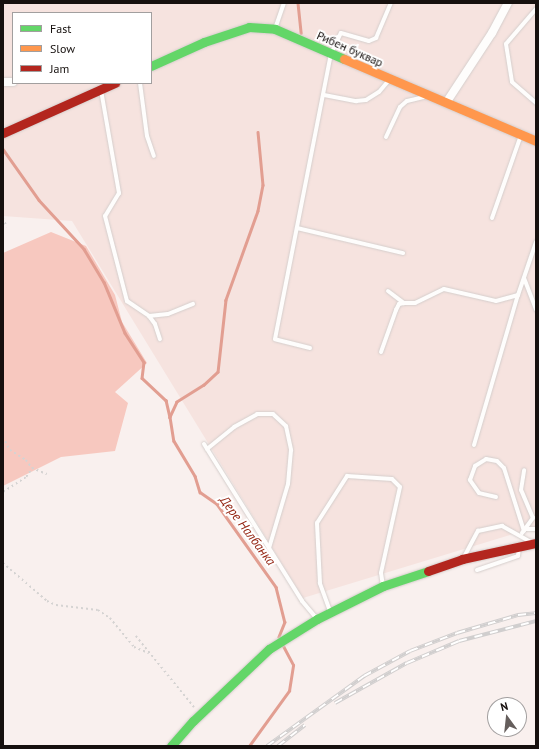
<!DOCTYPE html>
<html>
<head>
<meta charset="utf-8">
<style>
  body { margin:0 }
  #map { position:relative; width:539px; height:749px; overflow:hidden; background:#f9f0ee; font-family:"PT Sans",sans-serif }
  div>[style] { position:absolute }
  .built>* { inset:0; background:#f6e3df }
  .green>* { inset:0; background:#f7c8bf }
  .stream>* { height:2.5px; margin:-1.25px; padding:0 1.25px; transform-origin:1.25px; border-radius:1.25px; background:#e29e91 }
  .path>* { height:1.5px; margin-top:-0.75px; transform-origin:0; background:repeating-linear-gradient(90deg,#d5d3d2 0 2px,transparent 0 5px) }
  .roads { filter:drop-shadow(0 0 1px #d5cecc) drop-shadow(0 0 1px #d5cecc) }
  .lane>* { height:4px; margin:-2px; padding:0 2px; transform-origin:2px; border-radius:2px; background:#fefdfc }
  .street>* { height:8px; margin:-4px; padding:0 4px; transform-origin:4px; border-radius:4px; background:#fefdfc }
  .fast>* { height:9px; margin:-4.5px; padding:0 4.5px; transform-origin:4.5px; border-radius:4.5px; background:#63d668 }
  .slow>* { height:9px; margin:-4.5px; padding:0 4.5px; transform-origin:4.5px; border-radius:4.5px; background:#ff974d }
  .jam>* { height:9px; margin:-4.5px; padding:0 4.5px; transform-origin:4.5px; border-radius:4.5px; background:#b3261e }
  .rail>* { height:4px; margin-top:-2px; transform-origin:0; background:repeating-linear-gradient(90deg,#fff 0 8px,#d0cece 0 16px); box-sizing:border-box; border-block:1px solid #d0cece }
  span { translate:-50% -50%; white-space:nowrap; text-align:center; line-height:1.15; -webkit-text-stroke:4px #fff; paint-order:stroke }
  .street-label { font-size:12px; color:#16100e }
  .water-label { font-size:13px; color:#942513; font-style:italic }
  .frame { position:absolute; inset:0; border:4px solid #16100e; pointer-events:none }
  .legend { position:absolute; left:12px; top:12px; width:140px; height:72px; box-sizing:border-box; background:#fff; border:1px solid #a29f9f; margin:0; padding:5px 7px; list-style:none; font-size:12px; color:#16100e }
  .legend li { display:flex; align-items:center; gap:8px; height:20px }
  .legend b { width:20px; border:1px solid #a29f9f }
  .north { position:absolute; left:487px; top:697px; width:40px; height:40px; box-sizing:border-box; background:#fff; border:1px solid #a29f9f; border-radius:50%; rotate:345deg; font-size:11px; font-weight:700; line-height:16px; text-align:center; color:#16100e }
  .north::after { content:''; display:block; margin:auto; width:14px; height:18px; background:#655e5c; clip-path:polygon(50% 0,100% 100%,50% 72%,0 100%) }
</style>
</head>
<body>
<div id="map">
  <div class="built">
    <i style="clip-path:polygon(evenodd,3px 3px,536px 3px,536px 527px,303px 598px,72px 221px,3px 216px,3px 3px,13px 13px,151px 13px,151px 83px,13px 83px,13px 13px)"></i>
  </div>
  <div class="green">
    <i style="clip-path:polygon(51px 232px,86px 246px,115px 295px,122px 322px,147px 363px,115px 392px,128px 403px,115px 451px,61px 457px,3px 486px,3px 253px)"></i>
  </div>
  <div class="stream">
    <i style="left:298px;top:3px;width:30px;rotate:84deg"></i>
    <i style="left:258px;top:132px;width:53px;rotate:84.6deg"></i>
    <i style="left:263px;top:185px;width:26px;rotate:101deg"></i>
    <i style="left:258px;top:211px;width:95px;rotate:109.8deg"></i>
    <i style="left:226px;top:300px;width:72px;rotate:96.3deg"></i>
    <i style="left:218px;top:372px;width:19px;rotate:137deg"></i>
    <i style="left:204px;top:385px;width:32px;rotate:148deg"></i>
    <i style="left:177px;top:402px;width:17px;rotate:115deg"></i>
    <i style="left:170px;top:417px;width:24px;rotate:81deg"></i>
    <i style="left:174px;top:441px;width:41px;rotate:59deg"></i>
    <i style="left:195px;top:476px;width:17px;rotate:73deg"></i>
    <i style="left:200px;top:492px;width:21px;rotate:35deg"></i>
    <i style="left:217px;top:504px;width:102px;rotate:54.6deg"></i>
    <i style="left:276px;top:587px;width:36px;rotate:76deg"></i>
    <i style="left:285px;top:622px;width:16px;rotate:112deg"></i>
    <i style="left:3px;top:149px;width:62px;rotate:54.8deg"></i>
    <i style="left:39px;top:200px;width:67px;rotate:47.4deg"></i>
    <i style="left:84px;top:249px;width:39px;rotate:59deg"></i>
    <i style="left:104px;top:282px;width:55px;rotate:67.6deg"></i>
    <i style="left:125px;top:333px;width:35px;rotate:57deg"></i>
    <i style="left:144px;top:362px;width:16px;rotate:97deg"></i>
    <i style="left:142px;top:378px;width:33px;rotate:43deg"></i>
    <i style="left:166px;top:400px;width:17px;rotate:77deg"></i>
    <i style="left:249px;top:746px;width:68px;rotate:-54deg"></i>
    <i style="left:289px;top:691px;width:26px;rotate:-81deg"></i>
    <i style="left:293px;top:665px;width:24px;rotate:-118deg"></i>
  </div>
  <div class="path">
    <i style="left:3px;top:218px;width:10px;rotate:66deg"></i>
    <i style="left:3px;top:437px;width:15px;rotate:62deg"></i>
    <i style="left:10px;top:450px;width:19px;rotate:32deg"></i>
    <i style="left:26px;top:460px;width:10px;rotate:53deg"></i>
    <i style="left:32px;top:468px;width:16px;rotate:22deg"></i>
    <i style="left:3px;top:492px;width:27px;rotate:-33deg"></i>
    <i style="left:26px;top:477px;width:11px;rotate:-56deg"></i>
    <i style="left:3px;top:563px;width:58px;rotate:40.8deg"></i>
    <i style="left:47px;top:601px;width:10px;rotate:24deg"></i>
    <i style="left:56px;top:605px;width:42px;rotate:6.8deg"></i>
    <i style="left:98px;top:610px;width:14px;rotate:34deg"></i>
    <i style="left:110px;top:618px;width:38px;rotate:50deg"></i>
    <i style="left:134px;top:647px;width:16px;rotate:22deg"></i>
    <i style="left:136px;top:636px;width:92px;rotate:50.8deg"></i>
  </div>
  <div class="roads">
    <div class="lane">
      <i style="left:536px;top:9px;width:46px;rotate:130.6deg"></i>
      <i style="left:506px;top:44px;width:38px;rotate:81deg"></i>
      <i style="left:512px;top:82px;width:32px;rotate:41deg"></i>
      <i style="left:275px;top:29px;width:28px;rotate:-71deg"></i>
      <i style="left:140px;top:83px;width:53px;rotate:82.5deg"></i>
      <i style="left:147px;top:136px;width:21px;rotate:71deg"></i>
      <i style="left:101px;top:90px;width:105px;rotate:80.1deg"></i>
      <i style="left:119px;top:193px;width:27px;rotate:121deg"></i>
      <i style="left:105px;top:216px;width:88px;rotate:75.5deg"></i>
      <i style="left:127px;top:301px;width:27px;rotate:34deg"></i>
      <i style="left:149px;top:316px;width:10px;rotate:53deg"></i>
      <i style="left:155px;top:324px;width:16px;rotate:72deg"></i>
      <i style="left:324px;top:95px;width:33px;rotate:11deg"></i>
      <i style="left:356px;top:101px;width:10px;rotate:-6deg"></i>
      <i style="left:366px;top:100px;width:15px;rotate:-32deg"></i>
      <i style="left:379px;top:92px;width:16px;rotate:-50deg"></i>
      <i style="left:386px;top:137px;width:33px;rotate:-65deg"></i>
      <i style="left:400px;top:107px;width:9px;rotate:-41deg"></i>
      <i style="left:407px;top:101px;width:17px;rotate:-13deg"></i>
      <i style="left:492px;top:218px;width:88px;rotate:-70.7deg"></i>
      <i style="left:297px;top:228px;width:109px;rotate:13.3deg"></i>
      <i style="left:524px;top:278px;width:34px;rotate:69deg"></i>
      <i style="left:388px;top:291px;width:20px;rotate:37deg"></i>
      <i style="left:404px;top:303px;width:11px"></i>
      <i style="left:415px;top:303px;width:32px;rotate:-26deg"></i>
      <i style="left:444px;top:289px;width:53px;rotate:13deg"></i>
      <i style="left:496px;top:301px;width:23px;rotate:-15deg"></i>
      <i style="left:149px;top:316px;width:19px;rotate:-6deg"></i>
      <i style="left:168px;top:314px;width:27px;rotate:-22deg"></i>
      <i style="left:310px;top:348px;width:36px;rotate:-166deg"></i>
      <i style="left:275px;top:339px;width:290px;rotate:-78.9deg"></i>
      <i style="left:331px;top:54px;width:23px;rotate:-65deg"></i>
      <i style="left:341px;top:33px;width:29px;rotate:16deg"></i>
      <i style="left:369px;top:41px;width:8px;rotate:-23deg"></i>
      <i style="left:376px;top:38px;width:38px;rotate:-67deg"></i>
      <i style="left:381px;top:352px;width:45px;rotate:-70.3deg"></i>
      <i style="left:396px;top:310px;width:7px;rotate:-63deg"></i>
      <i style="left:399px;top:304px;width:5px;rotate:-11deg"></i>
      <i style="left:204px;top:444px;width:185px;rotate:58deg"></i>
      <i style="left:302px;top:601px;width:23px;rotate:50deg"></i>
      <i style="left:474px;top:445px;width:156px;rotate:-73.7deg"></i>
      <i style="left:518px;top:295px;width:56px;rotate:-71.2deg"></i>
      <i style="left:207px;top:449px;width:35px;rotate:-39deg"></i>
      <i style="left:234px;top:427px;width:26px;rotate:-29deg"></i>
      <i style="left:257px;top:414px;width:16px"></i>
      <i style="left:273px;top:414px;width:18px;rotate:43deg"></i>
      <i style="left:286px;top:426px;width:25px;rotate:78deg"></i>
      <i style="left:291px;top:450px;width:34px;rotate:95deg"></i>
      <i style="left:288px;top:484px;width:67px;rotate:106.5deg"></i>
      <i style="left:496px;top:497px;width:17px;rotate:-167deg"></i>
      <i style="left:479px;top:493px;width:16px;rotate:-125deg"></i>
      <i style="left:470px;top:480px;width:15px;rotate:-70deg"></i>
      <i style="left:475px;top:466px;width:13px;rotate:-32deg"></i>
      <i style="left:486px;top:459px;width:11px;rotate:10deg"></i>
      <i style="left:497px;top:461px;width:10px;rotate:45deg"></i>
      <i style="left:504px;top:468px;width:66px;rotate:72.4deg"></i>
      <i style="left:526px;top:529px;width:10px"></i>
      <i style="left:522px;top:533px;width:19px;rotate:-54deg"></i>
      <i style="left:533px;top:518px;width:30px;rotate:-113deg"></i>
      <i style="left:521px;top:490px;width:20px;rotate:-81deg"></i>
      <i style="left:464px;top:557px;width:30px;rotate:-62deg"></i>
      <i style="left:478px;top:531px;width:25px;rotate:-12deg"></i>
      <i style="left:502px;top:526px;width:33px;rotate:29deg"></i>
      <i style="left:477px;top:570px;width:43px;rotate:-18.9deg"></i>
      <i style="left:518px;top:556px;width:9px;rotate:-84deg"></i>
      <i style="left:330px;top:611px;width:30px;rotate:-110deg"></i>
      <i style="left:320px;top:583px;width:60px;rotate:-92.9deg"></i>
      <i style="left:317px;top:523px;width:56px;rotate:-57.4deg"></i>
      <i style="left:347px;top:476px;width:45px;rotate:3.8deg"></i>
      <i style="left:392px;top:479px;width:11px;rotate:45deg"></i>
      <i style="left:400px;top:487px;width:88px;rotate:102.5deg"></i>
      <i style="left:381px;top:573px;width:13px;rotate:81deg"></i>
    </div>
    <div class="street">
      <i style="left:3px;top:82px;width:10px"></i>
      <i style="left:446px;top:103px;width:84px;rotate:-56.7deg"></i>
      <i style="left:492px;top:33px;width:34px;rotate:-62deg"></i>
    </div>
    <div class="fast">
      <i style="left:151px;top:66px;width:58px;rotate:-24.4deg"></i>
      <i style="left:204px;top:42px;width:47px;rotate:-18.4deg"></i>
      <i style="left:249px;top:27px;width:26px;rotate:4deg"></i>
      <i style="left:275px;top:29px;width:75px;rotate:23.5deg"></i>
      <i style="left:171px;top:746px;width:33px;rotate:-49deg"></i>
      <i style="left:193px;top:721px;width:105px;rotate:-43.5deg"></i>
      <i style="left:269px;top:649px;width:57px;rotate:-32deg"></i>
      <i style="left:317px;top:619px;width:74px;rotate:-26.6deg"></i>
      <i style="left:383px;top:586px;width:47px;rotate:-18.4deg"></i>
    </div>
    <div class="slow">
      <i style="left:344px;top:59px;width:209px;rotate:23.1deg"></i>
    </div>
    <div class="jam">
      <i style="left:3px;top:133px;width:123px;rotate:-24.1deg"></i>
      <i style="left:428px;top:571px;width:36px;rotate:-19deg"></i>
      <i style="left:462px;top:559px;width:76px;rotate:-12.2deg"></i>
    </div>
  </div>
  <div class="rail">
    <i style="left:335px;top:703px;width:82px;rotate:-29.1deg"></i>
    <i style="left:407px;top:663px;width:56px;rotate:-22.9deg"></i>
    <i style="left:459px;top:641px;width:80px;rotate:-14.6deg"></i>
    <i style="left:267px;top:746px;width:120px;rotate:-35.8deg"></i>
    <i style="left:364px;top:676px;width:52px;rotate:-28.5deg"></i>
    <i style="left:410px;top:651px;width:50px;rotate:-21deg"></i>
    <i style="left:457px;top:633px;width:64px;rotate:-16.4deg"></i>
    <i style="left:518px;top:615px;width:18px;rotate:-6deg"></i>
    <i style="left:278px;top:746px;width:34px;rotate:-38deg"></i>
  </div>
  <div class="street-label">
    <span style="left:350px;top:49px;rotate:24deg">Рибен буквар</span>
  </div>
  <div class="water-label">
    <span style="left:247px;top:531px;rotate:53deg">Дере Налбанка</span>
  </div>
  <div class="frame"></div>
  <ul class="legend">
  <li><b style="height:5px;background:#63d668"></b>Fast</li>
  <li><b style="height:5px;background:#ff974d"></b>Slow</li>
  <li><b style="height:5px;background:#b3261e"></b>Jam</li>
  </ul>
  <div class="north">N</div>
</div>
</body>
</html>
